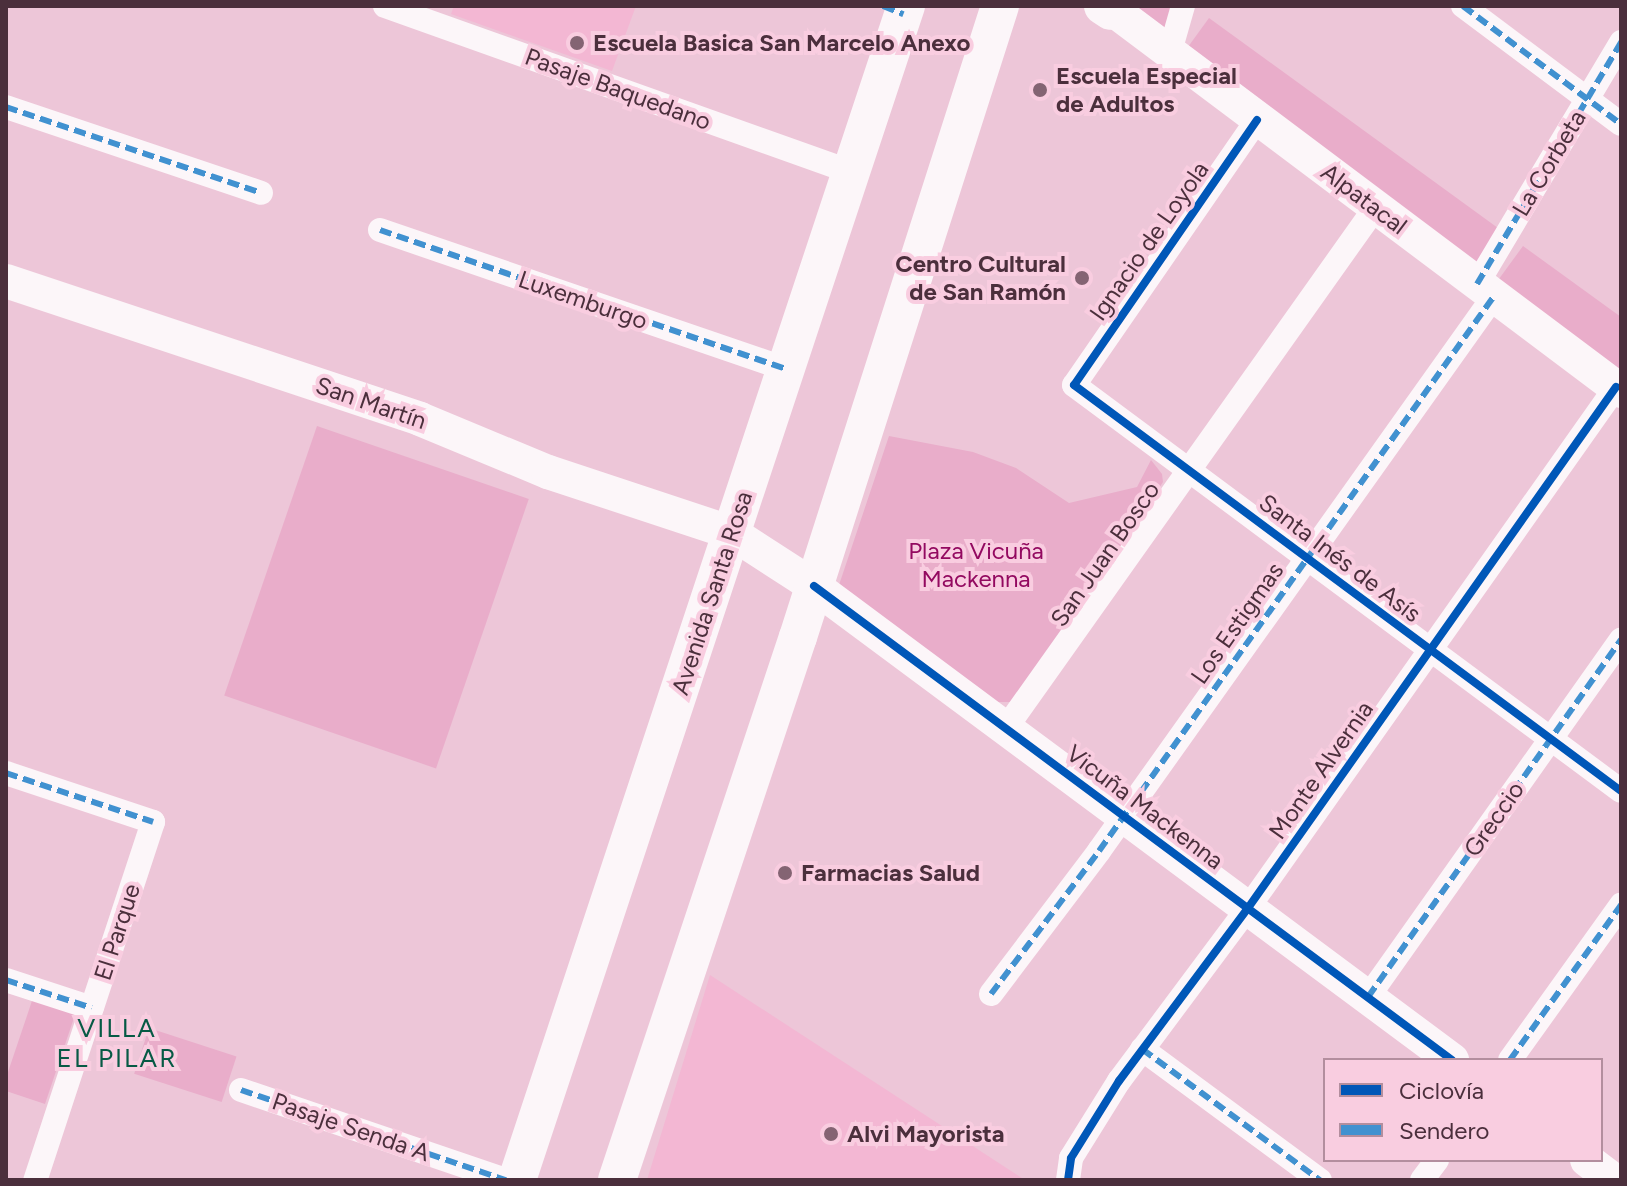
<!DOCTYPE html>
<html>
<head>
<meta charset="utf-8">
<style>
  body { margin:0 }
  #map { position:relative; width:1627px; height:1186px; overflow:hidden; background:#edc6d8; font-family:Figtree,sans-serif }
  div>[style] { position:absolute }
  .built>* { inset:0; background:#f3b7d3 }
  .green>* { inset:0; background:#e9adca; transform-origin:0 0 }
  .street>* { height:24px; margin:-12px; padding:0 12px; transform-origin:12px; border-radius:12px; background:#fcf6f9 }
  .secondary>* { height:34px; margin:-17px; padding:0 17px; transform-origin:17px; border-radius:17px; background:#fcf6f9 }
  .primary>* { height:38px; margin:-19px; padding:0 19px; transform-origin:19px; border-radius:19px; background:#fcf6f9 }
  .quiet>* { height:6px; margin-top:-3px; transform-origin:0; background:repeating-linear-gradient(90deg,#4191d0 0 12px,transparent 0 18px) }
  .cycleway>* { height:8px; margin:-4px; padding:0 4px; transform-origin:4px; border-radius:4px; background:#0057b8 }
  .dots>* { width:22px; height:22px; translate:-50% -50%; box-sizing:border-box; border:4px solid #f9cde0; border-radius:50% }
  span { translate:-50% -50%; white-space:nowrap; text-align:center; line-height:1.15; -webkit-text-stroke:8px #f9cde0; paint-order:stroke }
  .poi-label { font-size:24px; color:#4b2f3c; font-weight:700 }
  .left { translate:0 -50%; text-align:left }
  .right { translate:-100% -50%; text-align:right }
  .street-label { font-size:24px; color:#4b2f3c }
  .park-label { font-size:24px; color:#930960 }
  .neighbourhood-label { font-size:26px; color:#075a45; letter-spacing:2px }
  .frame { position:absolute; inset:0; border:8px solid #4b2f3c; pointer-events:none }
  .legend { position:absolute; left:1323px; top:1058px; width:280px; height:104px; box-sizing:border-box; background:#f9cde0; border:2px solid #b38e9e; margin:0; padding:10px 14px; list-style:none; font-size:24px; color:#4b2f3c }
  .legend li { display:flex; align-items:center; gap:16px; height:40px }
  .legend b { width:40px; border:2px solid #b38e9e }
</style>
</head>
<body>
<div id="map">
  <div class="built">
    <i style="clip-path:polygon(454px 6px,636px 6px,612px 71px,451px 14px)"></i>
    <i style="clip-path:polygon(710px 975px,1025px 1180px,647px 1180px)"></i>
  </div>
  <div class="green">
    <i style="clip-path:polygon(1126px 6px,1173px 6px,1166px 29px)"></i>
    <i style="left:1209px;top:18px;width:364px;height:42px;rotate:36deg"></i>
    <i style="clip-path:polygon(1523px 246px,1621px 317px,1621px 373px,1496px 283px)"></i>
    <i style="left:317px;top:426px;width:224px;height:285px;rotate:19deg"></i>
    <i style="clip-path:polygon(889px 436px,973px 452px,1016px 468px,1069px 503px,1137px 487px,1151px 460px,1162px 474px,1163px 482px,1156px 493px,1022px 696px,1010px 702px,994px 702px,839px 585px)"></i>
    <i style="clip-path:polygon(36px 989px,79px 1003px,45px 1104px,6px 1091px,6px 1078px)"></i>
    <i style="left:149px;top:1028px;width:92px;height:48px;rotate:18deg"></i>
  </div>
  <div class="street">
    <i style="left:385px;top:6px;width:496px;rotate:19.6deg"></i>
    <i style="left:1463px;top:6px;width:197px;rotate:36.8deg"></i>
    <i style="left:1169px;top:55px;width:51px;rotate:-74.1deg"></i>
    <i style="left:6px;top:107px;width:269px;rotate:18.6deg"></i>
    <i style="left:1257px;top:120px;width:322px;rotate:124.6deg"></i>
    <i style="left:1074px;top:385px;width:681px;rotate:36.58deg"></i>
    <i style="left:380px;top:230px;width:430px;rotate:18.9deg"></i>
    <i style="left:1477px;top:284px;width:282px;rotate:-59.2deg"></i>
    <i style="left:1006px;top:728px;width:638px;rotate:-54.64deg"></i>
    <i style="left:6px;top:773px;width:155px;rotate:18.4deg"></i>
    <i style="left:153px;top:822px;width:377px;rotate:108.2deg"></i>
    <i style="left:6px;top:980px;width:90px;rotate:18deg"></i>
    <i style="left:991px;top:994px;width:179px;rotate:-52.9deg"></i>
    <i style="left:1099px;top:851px;width:681px;rotate:-54.56deg"></i>
    <i style="left:1368px;top:997px;width:438px;rotate:-54.7deg"></i>
    <i style="left:1142px;top:1049px;width:221px;rotate:36.4deg"></i>
    <i style="left:1510px;top:1060px;width:191px;rotate:-54.4deg"></i>
    <i style="left:241px;top:1090px;width:280px;rotate:18.8deg"></i>
    <i style="left:1068px;top:1180px;width:22px;rotate:-82deg"></i>
    <i style="left:1071px;top:1158px;width:91px;rotate:-58.1deg"></i>
    <i style="left:1119px;top:1081px;width:216px;rotate:-53.3deg"></i>
    <i style="left:1248px;top:908px;width:638px;rotate:-54.77deg"></i>
    <i style="left:1422px;top:1180px;width:25px;rotate:-53deg"></i>
  </div>
  <div class="secondary">
    <i style="left:1108px;top:6px;width:641px;rotate:36.89deg"></i>
    <i style="left:6px;top:281px;width:436px;rotate:18.4deg"></i>
    <i style="left:420px;top:419px;width:139px;rotate:22.5deg"></i>
    <i style="left:548px;top:472px;width:194px;rotate:18.3deg"></i>
    <i style="left:732px;top:533px;width:98px;rotate:32.9deg"></i>
    <i style="left:814px;top:586px;width:795px;rotate:36.61deg"></i>
    <i style="left:1587px;top:1160px;width:34px;rotate:37deg"></i>
  </div>
  <div class="primary">
    <i style="left:1103px;top:6px;width:9px;rotate:32deg"></i>
    <i style="left:517px;top:1180px;width:1237px;rotate:-71.67deg"></i>
    <i style="left:617px;top:1180px;width:572px;rotate:-71.57deg"></i>
    <i style="left:798px;top:637px;width:663px;rotate:-72.25deg"></i>
  </div>
  <div class="quiet">
    <i style="left:883px;top:6px;width:22px;rotate:22deg"></i>
    <i style="left:1463px;top:6px;width:197px;rotate:36.8deg"></i>
    <i style="left:6px;top:107px;width:269px;rotate:18.6deg"></i>
    <i style="left:380px;top:230px;width:430px;rotate:18.9deg"></i>
    <i style="left:1477px;top:284px;width:282px;rotate:-59.2deg"></i>
    <i style="left:6px;top:773px;width:155px;rotate:18.4deg"></i>
    <i style="left:6px;top:980px;width:90px;rotate:18deg"></i>
    <i style="left:991px;top:994px;width:179px;rotate:-52.9deg"></i>
    <i style="left:1099px;top:851px;width:681px;rotate:-54.56deg"></i>
    <i style="left:1368px;top:997px;width:438px;rotate:-54.7deg"></i>
    <i style="left:1142px;top:1049px;width:221px;rotate:36.4deg"></i>
    <i style="left:1510px;top:1060px;width:191px;rotate:-54.4deg"></i>
    <i style="left:241px;top:1090px;width:280px;rotate:18.8deg"></i>
  </div>
  <div class="cycleway">
    <i style="left:1257px;top:120px;width:322px;rotate:124.6deg"></i>
    <i style="left:1074px;top:385px;width:681px;rotate:36.58deg"></i>
    <i style="left:814px;top:586px;width:795px;rotate:36.61deg"></i>
    <i style="left:1068px;top:1180px;width:22px;rotate:-82deg"></i>
    <i style="left:1071px;top:1158px;width:91px;rotate:-58.1deg"></i>
    <i style="left:1119px;top:1081px;width:216px;rotate:-53.3deg"></i>
    <i style="left:1248px;top:908px;width:638px;rotate:-54.77deg"></i>
  </div>
  <div class="dots">
    <i style="left:577px;top:43px;background:#846473"></i>
    <i style="left:1040px;top:90px;background:#846473"></i>
    <i style="left:1082px;top:278px;background:#846473"></i>
    <i style="left:785px;top:873px;background:#846473"></i>
    <i style="left:831px;top:1134px;background:#846473"></i>
  </div>
  <div class="poi-label">
    <span class="left" style="left:593px;top:43px">Escuela Basica San Marcelo Anexo</span>
    <span class="left" style="left:1056px;top:90px">Escuela Especial<br>de Adultos</span>
    <span class="right" style="left:1066px;top:278px">Centro Cultural<br>de San Ramón</span>
    <span class="left" style="left:801px;top:873px">Farmacias Salud</span>
    <span class="left" style="left:847px;top:1134px">Alvi Mayorista</span>
  </div>
  <div class="street-label">
    <span style="left:618px;top:89px;rotate:20deg">Pasaje Baquedano</span>
    <span style="left:1549px;top:163px;rotate:-59deg">La Corbeta</span>
    <span style="left:1364px;top:199px;rotate:37deg">Alpatacal</span>
    <span style="left:1149px;top:241px;rotate:-55deg">Ignacio de Loyola</span>
    <span style="left:583px;top:300px;rotate:19deg">Luxemburgo</span>
    <span style="left:371px;top:403px;rotate:19deg">San Martín</span>
    <span style="left:1105px;top:554px;rotate:-55deg">San Juan Bosco</span>
    <span style="left:1340px;top:558px;rotate:37deg">Santa Inés de Asís</span>
    <span style="left:712px;top:593px;rotate:-72deg">Avenida Santa Rosa</span>
    <span style="left:1237px;top:623px;rotate:-55deg">Los Estigmas</span>
    <span style="left:1321px;top:770px;rotate:-55deg">Monte Alvernia</span>
    <span style="left:1145px;top:807px;rotate:37deg">Vicuña Mackenna</span>
    <span style="left:1494px;top:819px;rotate:-55deg">Greccio</span>
    <span style="left:117px;top:932px;rotate:-72deg">El Parque</span>
    <span style="left:351px;top:1127px;rotate:19deg">Pasaje Senda A</span>
  </div>
  <div class="park-label">
    <span style="left:976px;top:565px">Plaza Vicuña<br>Mackenna</span>
  </div>
  <div class="neighbourhood-label">
    <span style="left:117px;top:1044px">VILLA<br>EL PILAR</span>
  </div>
  <div class="frame"></div>
  <ul class="legend">
  <li><b style="height:10px;background:#0057b8"></b>Ciclovía</li>
  <li><b style="height:10px;background:#4191d0"></b>Sendero</li>
  </ul>
</div>
</body>
</html>
